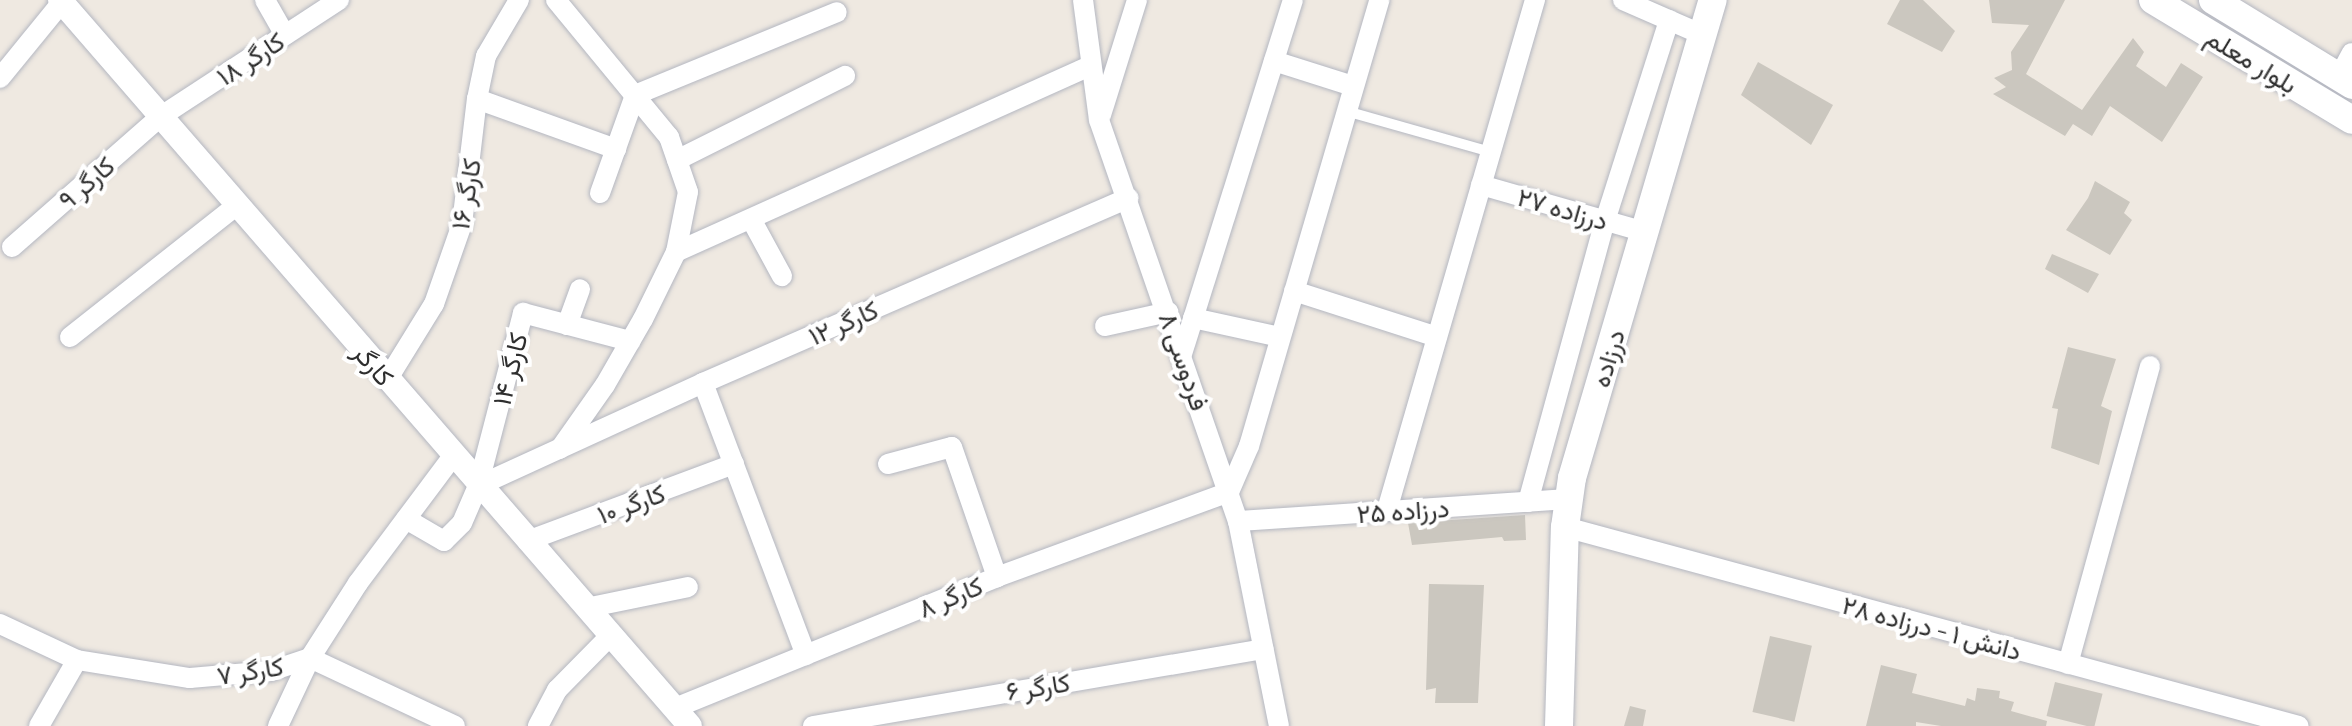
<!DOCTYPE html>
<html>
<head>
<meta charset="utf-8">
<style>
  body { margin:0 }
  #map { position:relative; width:2352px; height:726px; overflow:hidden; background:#efe9e1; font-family:Barlow,Vazirmatn,sans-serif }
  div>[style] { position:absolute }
  .building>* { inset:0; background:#cbc7bf; transform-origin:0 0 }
  .roads { filter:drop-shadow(0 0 2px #b4b7c1) drop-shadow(0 0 2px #b4b7c1) }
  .service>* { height:10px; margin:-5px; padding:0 5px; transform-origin:5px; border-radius:5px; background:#fff }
  .minor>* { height:20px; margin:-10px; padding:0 10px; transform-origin:10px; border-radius:10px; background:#fff }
  .tertiary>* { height:24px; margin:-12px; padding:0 12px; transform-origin:12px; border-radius:12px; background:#fff }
  .secondary>* { height:28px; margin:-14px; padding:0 14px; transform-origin:14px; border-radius:14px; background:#fff }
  span { translate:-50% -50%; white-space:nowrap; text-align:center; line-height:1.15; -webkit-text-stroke:8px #fff; paint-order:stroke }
  .street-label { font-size:26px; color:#2e2e2e }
</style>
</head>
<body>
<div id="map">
  <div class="building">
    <i style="clip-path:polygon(1900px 0,1923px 0,1955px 31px,1942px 52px,1887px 24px)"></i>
    <i style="clip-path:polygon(1989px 0,2065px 0,2026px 74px,2082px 110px,2133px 38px,2144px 52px,2136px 66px,2166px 87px,2181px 63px,2203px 77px,2162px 142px,2110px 106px,2092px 136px,2073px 124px,2065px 136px,1993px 94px,2006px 87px,1994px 78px,2012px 70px,2011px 52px,2029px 25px,1992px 23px)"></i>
    <i style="clip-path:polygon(1758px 62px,1833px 105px,1811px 145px,1741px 95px)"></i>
    <i style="clip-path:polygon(2095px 181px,2130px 202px,2124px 213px,2132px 220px,2110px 255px,2066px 230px,2088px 198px)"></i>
    <i style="clip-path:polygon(2052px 254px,2099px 274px,2088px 293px,2045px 269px)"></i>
    <i style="clip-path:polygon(2068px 347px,2116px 359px,2101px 406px,2112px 411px,2099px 465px,2051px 448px,2058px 409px,2052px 408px)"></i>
    <i style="clip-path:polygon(1525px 515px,1526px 540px,1504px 541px,1502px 537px,1412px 545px,1408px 523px)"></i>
    <i style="clip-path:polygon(1429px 584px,1484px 585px,1478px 703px,1435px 703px,1436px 688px,1426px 690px)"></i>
    <i style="left:1770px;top:636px;width:43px;height:78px;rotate:13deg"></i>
    <i style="clip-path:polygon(1881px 665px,1917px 674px,1912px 693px,1965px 706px,1967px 698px,1975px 701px,1977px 688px,2000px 691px,1999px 698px,2014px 702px,2011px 711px,2047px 721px,2046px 726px,1941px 726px,1916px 722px,1916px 726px,1866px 726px)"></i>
    <i style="left:2055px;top:682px;width:49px;height:35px;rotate:14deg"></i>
    <i style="clip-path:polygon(1630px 706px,1646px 710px,1643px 726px,1624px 726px)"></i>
  </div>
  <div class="roads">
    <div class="service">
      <i style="left:1346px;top:111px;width:151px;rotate:15.8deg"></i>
    </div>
    <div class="minor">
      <i style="left:265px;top:0;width:40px;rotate:60.3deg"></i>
      <i style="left:556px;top:0;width:178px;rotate:50.5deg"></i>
      <i style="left:669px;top:137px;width:58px;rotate:70.9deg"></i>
      <i style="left:688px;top:192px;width:61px;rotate:101.3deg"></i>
      <i style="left:676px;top:252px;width:75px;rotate:116.2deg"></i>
      <i style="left:643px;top:319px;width:76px;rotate:119.9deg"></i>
      <i style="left:605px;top:385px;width:78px;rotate:125.1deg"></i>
      <i style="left:1083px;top:0;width:121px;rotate:82.4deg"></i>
      <i style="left:1099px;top:120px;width:424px;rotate:70.9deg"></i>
      <i style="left:1238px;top:521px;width:209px;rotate:78.7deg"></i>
      <i style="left:1623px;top:0;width:87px;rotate:23.6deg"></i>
      <i style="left:1274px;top:61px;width:83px;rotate:17.6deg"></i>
      <i style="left:2339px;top:77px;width:27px;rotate:-62deg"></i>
      <i style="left:0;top:78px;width:98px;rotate:-50.8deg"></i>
      <i style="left:477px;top:99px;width:148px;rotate:19.8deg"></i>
      <i style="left:1101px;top:115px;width:121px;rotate:-72.6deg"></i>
      <i style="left:677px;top:160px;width:188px;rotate:-26.6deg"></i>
      <i style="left:1481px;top:185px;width:171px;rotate:16deg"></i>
      <i style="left:600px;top:193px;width:104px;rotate:-70.3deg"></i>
      <i style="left:635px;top:95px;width:218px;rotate:-22.3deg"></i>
      <i style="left:751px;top:219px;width:65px;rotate:61.5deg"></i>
      <i style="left:12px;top:247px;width:197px;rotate:-41.3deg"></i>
      <i style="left:160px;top:117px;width:214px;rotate:-33.2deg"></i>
      <i style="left:676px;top:252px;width:454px;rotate:-24.2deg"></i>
      <i style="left:1294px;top:291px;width:150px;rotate:17.8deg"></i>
      <i style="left:1193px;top:318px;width:89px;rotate:12.3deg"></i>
      <i style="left:567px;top:325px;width:38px;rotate:-70deg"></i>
      <i style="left:1105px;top:326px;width:65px;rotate:-12.5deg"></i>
      <i style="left:70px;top:337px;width:213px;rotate:-38.3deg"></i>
      <i style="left:1182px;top:354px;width:371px;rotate:-72.6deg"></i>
      <i style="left:387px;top:380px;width:89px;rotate:-58.3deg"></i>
      <i style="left:434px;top:304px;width:85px;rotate:-70.7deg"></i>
      <i style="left:462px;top:224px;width:126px;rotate:-83.2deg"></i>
      <i style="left:477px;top:99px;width:44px;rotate:-78.2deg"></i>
      <i style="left:486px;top:56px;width:65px;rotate:-59.5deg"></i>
      <i style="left:703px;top:383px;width:291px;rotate:69.3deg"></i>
      <i style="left:888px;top:464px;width:66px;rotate:-14.9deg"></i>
      <i style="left:952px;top:447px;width:138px;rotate:70.9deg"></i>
      <i style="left:478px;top:486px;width:247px;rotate:-24.6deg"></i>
      <i style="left:703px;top:383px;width:464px;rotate:-23.5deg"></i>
      <i style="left:1528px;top:502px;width:291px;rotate:-74.7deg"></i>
      <i style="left:1605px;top:221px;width:211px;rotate:-72.3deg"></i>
      <i style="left:1387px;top:510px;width:531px;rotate:-73.82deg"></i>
      <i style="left:406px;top:519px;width:44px;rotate:30.1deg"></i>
      <i style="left:444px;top:541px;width:25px;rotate:-45deg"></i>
      <i style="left:462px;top:523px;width:40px;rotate:-66.6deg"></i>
      <i style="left:478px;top:486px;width:179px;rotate:-75.4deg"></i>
      <i style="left:523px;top:313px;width:111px;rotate:14.7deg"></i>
      <i style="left:1238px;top:521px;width:332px;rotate:-3.8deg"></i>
      <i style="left:1565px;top:527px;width:760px;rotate:15.17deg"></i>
      <i style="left:527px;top:541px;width:221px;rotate:-20.4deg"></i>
      <i style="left:586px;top:608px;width:104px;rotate:-11.6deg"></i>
      <i style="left:0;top:624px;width:85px;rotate:25.1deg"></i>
      <i style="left:77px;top:660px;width:114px;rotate:9.1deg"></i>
      <i style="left:190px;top:678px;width:81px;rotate:-4.9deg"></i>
      <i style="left:271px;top:671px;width:41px;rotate:-18.4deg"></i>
      <i style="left:310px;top:658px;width:89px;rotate:-57.4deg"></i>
      <i style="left:358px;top:583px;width:159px;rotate:-53.2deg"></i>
      <i style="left:2068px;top:664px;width:309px;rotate:-74.6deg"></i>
      <i style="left:675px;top:708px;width:348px;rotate:-22.1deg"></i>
      <i style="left:997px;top:577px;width:247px;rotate:-20.1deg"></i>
      <i style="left:1229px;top:492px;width:50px;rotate:-66.5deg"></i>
      <i style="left:1249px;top:446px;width:465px;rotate:-73.7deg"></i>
      <i style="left:39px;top:726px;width:76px;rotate:-60.1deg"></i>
      <i style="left:278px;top:726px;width:75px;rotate:-64.8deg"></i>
      <i style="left:310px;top:658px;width:160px;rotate:25.1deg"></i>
      <i style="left:538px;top:726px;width:41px;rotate:-62.2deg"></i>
      <i style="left:557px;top:690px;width:76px;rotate:-45.5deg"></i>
      <i style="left:813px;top:726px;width:457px;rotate:-9.7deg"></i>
    </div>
    <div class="tertiary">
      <i style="left:60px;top:0;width:961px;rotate:49.05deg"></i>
    </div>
    <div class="secondary">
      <i style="left:2153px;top:0;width:232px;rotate:31.1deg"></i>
      <i style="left:2213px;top:0;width:163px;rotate:31.4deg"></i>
      <i style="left:1559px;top:726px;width:199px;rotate:-88.3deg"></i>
      <i style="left:1565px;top:527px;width:49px;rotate:-81.9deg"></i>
      <i style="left:1572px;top:478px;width:498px;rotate:-73.6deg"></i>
    </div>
  </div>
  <div class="street-label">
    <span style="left:250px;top:58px;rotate:-33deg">کارگر ۱۸</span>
    <span style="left:2252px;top:60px;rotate:31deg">بلوار معلم</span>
    <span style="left:86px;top:182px;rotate:-41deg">کارگر ۹</span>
    <span style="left:465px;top:194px;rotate:-80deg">کارگر ۱۶</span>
    <span style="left:1563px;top:208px;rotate:16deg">درزاده ۲۷</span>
    <span style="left:843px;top:322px;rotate:-24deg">کارگر ۱۲</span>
    <span style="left:1607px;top:358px;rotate:-73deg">درزاده</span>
    <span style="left:1185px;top:361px;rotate:71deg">فردوسی ۸</span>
    <span style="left:374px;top:364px;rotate:49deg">کارگر</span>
    <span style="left:509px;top:369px;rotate:-76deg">کارگر ۱۴</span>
    <span style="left:631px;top:503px;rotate:-20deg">کارگر ۱۰</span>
    <span style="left:1403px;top:510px;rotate:-4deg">درزاده ۲۵</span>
    <span style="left:950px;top:596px;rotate:-22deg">کارگر ۸</span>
    <span style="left:1932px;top:627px;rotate:15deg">دانش ۱ - درزاده ۲۸</span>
    <span style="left:250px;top:670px;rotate:-9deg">کارگر ۷</span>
    <span style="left:1038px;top:686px;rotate:-9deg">کارگر ۶</span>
  </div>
</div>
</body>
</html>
